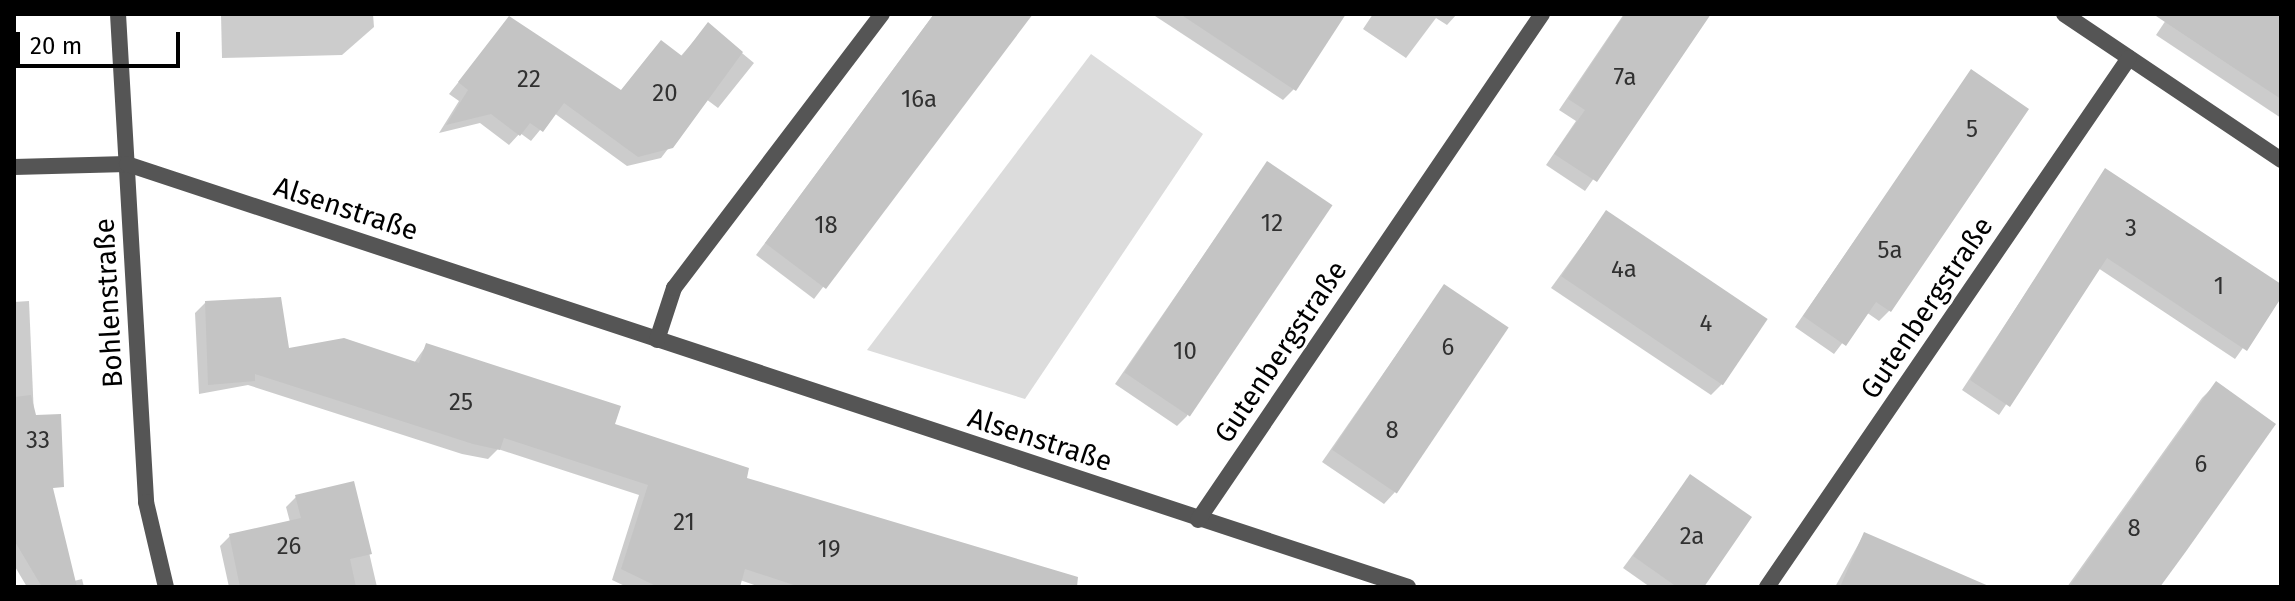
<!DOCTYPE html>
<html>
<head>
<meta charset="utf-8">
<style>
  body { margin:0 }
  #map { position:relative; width:2295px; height:601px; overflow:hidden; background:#fff; font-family:"Fira Sans",sans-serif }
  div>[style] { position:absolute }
  .green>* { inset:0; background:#dcdcdc }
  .shadow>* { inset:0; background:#0003 }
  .building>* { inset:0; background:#c4c4c4; transform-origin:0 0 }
  .street>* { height:16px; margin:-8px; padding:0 8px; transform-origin:8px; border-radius:8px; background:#555 }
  span { translate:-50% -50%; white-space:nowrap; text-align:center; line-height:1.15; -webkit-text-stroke:6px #fff; paint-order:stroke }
  .number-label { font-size:24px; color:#313131 }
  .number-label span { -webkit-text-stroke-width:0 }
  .street-label { font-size:28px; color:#000 }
  .frame { position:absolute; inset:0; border:16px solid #000; pointer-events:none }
  .scale { position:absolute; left:16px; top:32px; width:164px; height:36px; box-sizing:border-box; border:4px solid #000; border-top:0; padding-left:10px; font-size:24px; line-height:28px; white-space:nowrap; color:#000; -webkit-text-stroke:6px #fff; paint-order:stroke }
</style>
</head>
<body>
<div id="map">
  <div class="green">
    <i style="clip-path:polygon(1091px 54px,1203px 134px,1025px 399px,867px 350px)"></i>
  </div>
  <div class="shadow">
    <i style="clip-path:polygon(221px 14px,373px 14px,374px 27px,342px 55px,222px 58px)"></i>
    <i style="clip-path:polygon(934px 14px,1030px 14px,814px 299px,756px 255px)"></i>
    <i style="clip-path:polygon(1152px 14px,1319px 14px,1294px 89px,1283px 100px)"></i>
    <i style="clip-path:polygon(1373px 14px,1457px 14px,1447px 25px,1436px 18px,1406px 58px,1363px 29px)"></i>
    <i style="clip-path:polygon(1624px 14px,1709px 14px,1585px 191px,1546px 165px,1576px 121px,1559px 110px)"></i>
    <i style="clip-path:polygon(2170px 14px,2281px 14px,2281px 118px,2156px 35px)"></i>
    <i style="clip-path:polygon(504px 25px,620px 92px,651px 53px,680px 57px,708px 25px,754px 63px,718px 108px,706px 99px,661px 158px,627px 166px,554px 113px,531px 141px,520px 133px,509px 145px,480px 123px,439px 133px,459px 101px,449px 94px)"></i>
    <i style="clip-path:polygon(14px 28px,16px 62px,14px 63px)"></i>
    <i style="clip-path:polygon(1971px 72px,1889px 311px,1879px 321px,1866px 312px,1834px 354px,1795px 327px)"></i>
    <i style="clip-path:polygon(1267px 163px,1187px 416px,1177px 426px,1115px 384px)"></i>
    <i style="clip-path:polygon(2106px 171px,2281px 286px,2281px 295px,2235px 359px,2098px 268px,1999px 415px,1962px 390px)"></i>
    <i style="clip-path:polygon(1606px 212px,1722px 384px,1711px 395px,1551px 288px)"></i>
    <i style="clip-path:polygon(1444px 286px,1395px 492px,1384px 504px,1322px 462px)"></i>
    <i style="clip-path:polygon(29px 301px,34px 417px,14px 484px,14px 302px)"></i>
    <i style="clip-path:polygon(205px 303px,287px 351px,414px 363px,426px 346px,744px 479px,1048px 587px,760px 587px,740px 580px,738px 587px,627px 587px,612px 580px,639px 495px,498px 449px,488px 459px,462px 454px,248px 385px,199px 394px,195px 313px)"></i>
    <i style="clip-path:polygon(2216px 384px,2158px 587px,2067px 587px,2202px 398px)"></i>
    <i style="clip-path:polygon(1690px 477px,1701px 587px,1650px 587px,1623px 568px)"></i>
    <i style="clip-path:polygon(353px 483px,377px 587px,229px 587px,220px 546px,230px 536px,290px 522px,286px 507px,296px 497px)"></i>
    <i style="clip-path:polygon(1864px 534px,1986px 587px,1835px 587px)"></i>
    <i style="clip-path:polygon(14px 535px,74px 581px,82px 579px,84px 587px,27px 587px,14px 565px)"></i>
  </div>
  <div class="building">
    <i style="clip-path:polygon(934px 14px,1033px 14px,826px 289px,765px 243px)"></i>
    <i style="clip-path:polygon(1180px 14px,1346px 14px,1296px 91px)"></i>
    <i style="clip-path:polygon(1625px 14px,1711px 14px,1597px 182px,1554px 154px,1585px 110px,1568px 99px)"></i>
    <i style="clip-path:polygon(2153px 14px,2281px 14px,2281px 99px,2234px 68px)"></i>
    <i style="clip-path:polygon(509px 16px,621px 90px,661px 40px,682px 56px,708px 22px,743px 52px,673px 148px,638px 157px,564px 103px,543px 132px,530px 123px,520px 136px,491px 114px,446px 125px,468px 90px,458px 82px)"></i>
    <i style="clip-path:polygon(1971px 69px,2029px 109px,1891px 312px,1876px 302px,1846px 346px,1803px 316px)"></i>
    <i style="left:1267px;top:161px;width:79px;height:255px;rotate:34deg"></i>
    <i style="clip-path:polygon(2105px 168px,2281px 284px,2281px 298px,2247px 351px,2107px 258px,2010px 407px,1970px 380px)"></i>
    <i style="left:1606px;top:210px;width:195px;height:80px;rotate:34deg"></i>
    <i style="left:1444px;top:284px;width:78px;height:200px;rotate:34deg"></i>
    <i style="clip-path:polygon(281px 297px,289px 348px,344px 338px,419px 363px,426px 343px,621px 406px,615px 424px,749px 468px,747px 478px,1078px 577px,1077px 587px,800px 587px,745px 569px,740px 587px,658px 587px,621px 569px,648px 485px,504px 438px,500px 450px,473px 444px,255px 374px,255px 381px,208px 385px,205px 301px)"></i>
    <i style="clip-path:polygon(2216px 381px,2276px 424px,2187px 550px,2160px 587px,2069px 587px)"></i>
    <i style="clip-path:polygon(31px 395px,36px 415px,61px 414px,64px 487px,53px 488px,77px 587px,42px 587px,14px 540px,14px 397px)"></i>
    <i style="clip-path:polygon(1690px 474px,1752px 517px,1704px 587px,1677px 587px,1633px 556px)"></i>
    <i style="clip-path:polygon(354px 481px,372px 554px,350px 559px,356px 587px,240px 587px,229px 534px,301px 518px,295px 495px)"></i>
    <i style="clip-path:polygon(1864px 532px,1991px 587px,1840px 587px)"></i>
  </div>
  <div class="street">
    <i style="left:118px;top:14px;width:489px;rotate:86.7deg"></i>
    <i style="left:146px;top:502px;width:87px;rotate:76.8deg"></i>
    <i style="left:2064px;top:14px;width:262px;rotate:33.9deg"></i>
    <i style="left:14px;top:167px;width:113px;rotate:-1.5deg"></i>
    <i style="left:127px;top:164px;width:1349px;rotate:18.27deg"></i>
    <i style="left:657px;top:340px;width:55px;rotate:-71.9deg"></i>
    <i style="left:674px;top:288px;width:344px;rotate:-52.8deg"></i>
    <i style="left:1198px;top:520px;width:612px;rotate:-55.79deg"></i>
    <i style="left:1767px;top:587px;width:641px;rotate:-55.62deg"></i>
  </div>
  <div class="number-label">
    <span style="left:1625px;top:78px">7a</span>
    <span style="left:529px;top:80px">22</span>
    <span style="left:665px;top:94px">20</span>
    <span style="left:919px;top:100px">16a</span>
    <span style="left:1972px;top:130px">5</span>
    <span style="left:1272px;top:224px">12</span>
    <span style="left:826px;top:226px">18</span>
    <span style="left:2131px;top:229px">3</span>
    <span style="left:1890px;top:251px">5a</span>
    <span style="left:1624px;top:270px">4a</span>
    <span style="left:2219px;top:287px">1</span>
    <span style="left:1706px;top:324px">4</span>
    <span style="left:1448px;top:348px">6</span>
    <span style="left:1185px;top:352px">10</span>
    <span style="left:461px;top:403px">25</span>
    <span style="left:1392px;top:431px">8</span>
    <span style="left:38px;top:441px">33</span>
    <span style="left:2201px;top:465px">6</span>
    <span style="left:684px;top:523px">21</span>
    <span style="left:2134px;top:529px">8</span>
    <span style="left:1692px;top:537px">2a</span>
    <span style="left:289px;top:547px">26</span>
    <span style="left:829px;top:550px">19</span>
  </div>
  <div class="street-label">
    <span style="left:346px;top:209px;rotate:18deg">Alsenstraße</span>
    <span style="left:109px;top:303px;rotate:-93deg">Bohlenstraße</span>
    <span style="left:1927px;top:308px;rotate:-56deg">Gutenbergstraße</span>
    <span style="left:1281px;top:352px;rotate:-56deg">Gutenbergstraße</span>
    <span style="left:1040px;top:440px;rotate:18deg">Alsenstraße</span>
  </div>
  <div class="frame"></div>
  <div class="scale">20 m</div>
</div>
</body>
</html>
